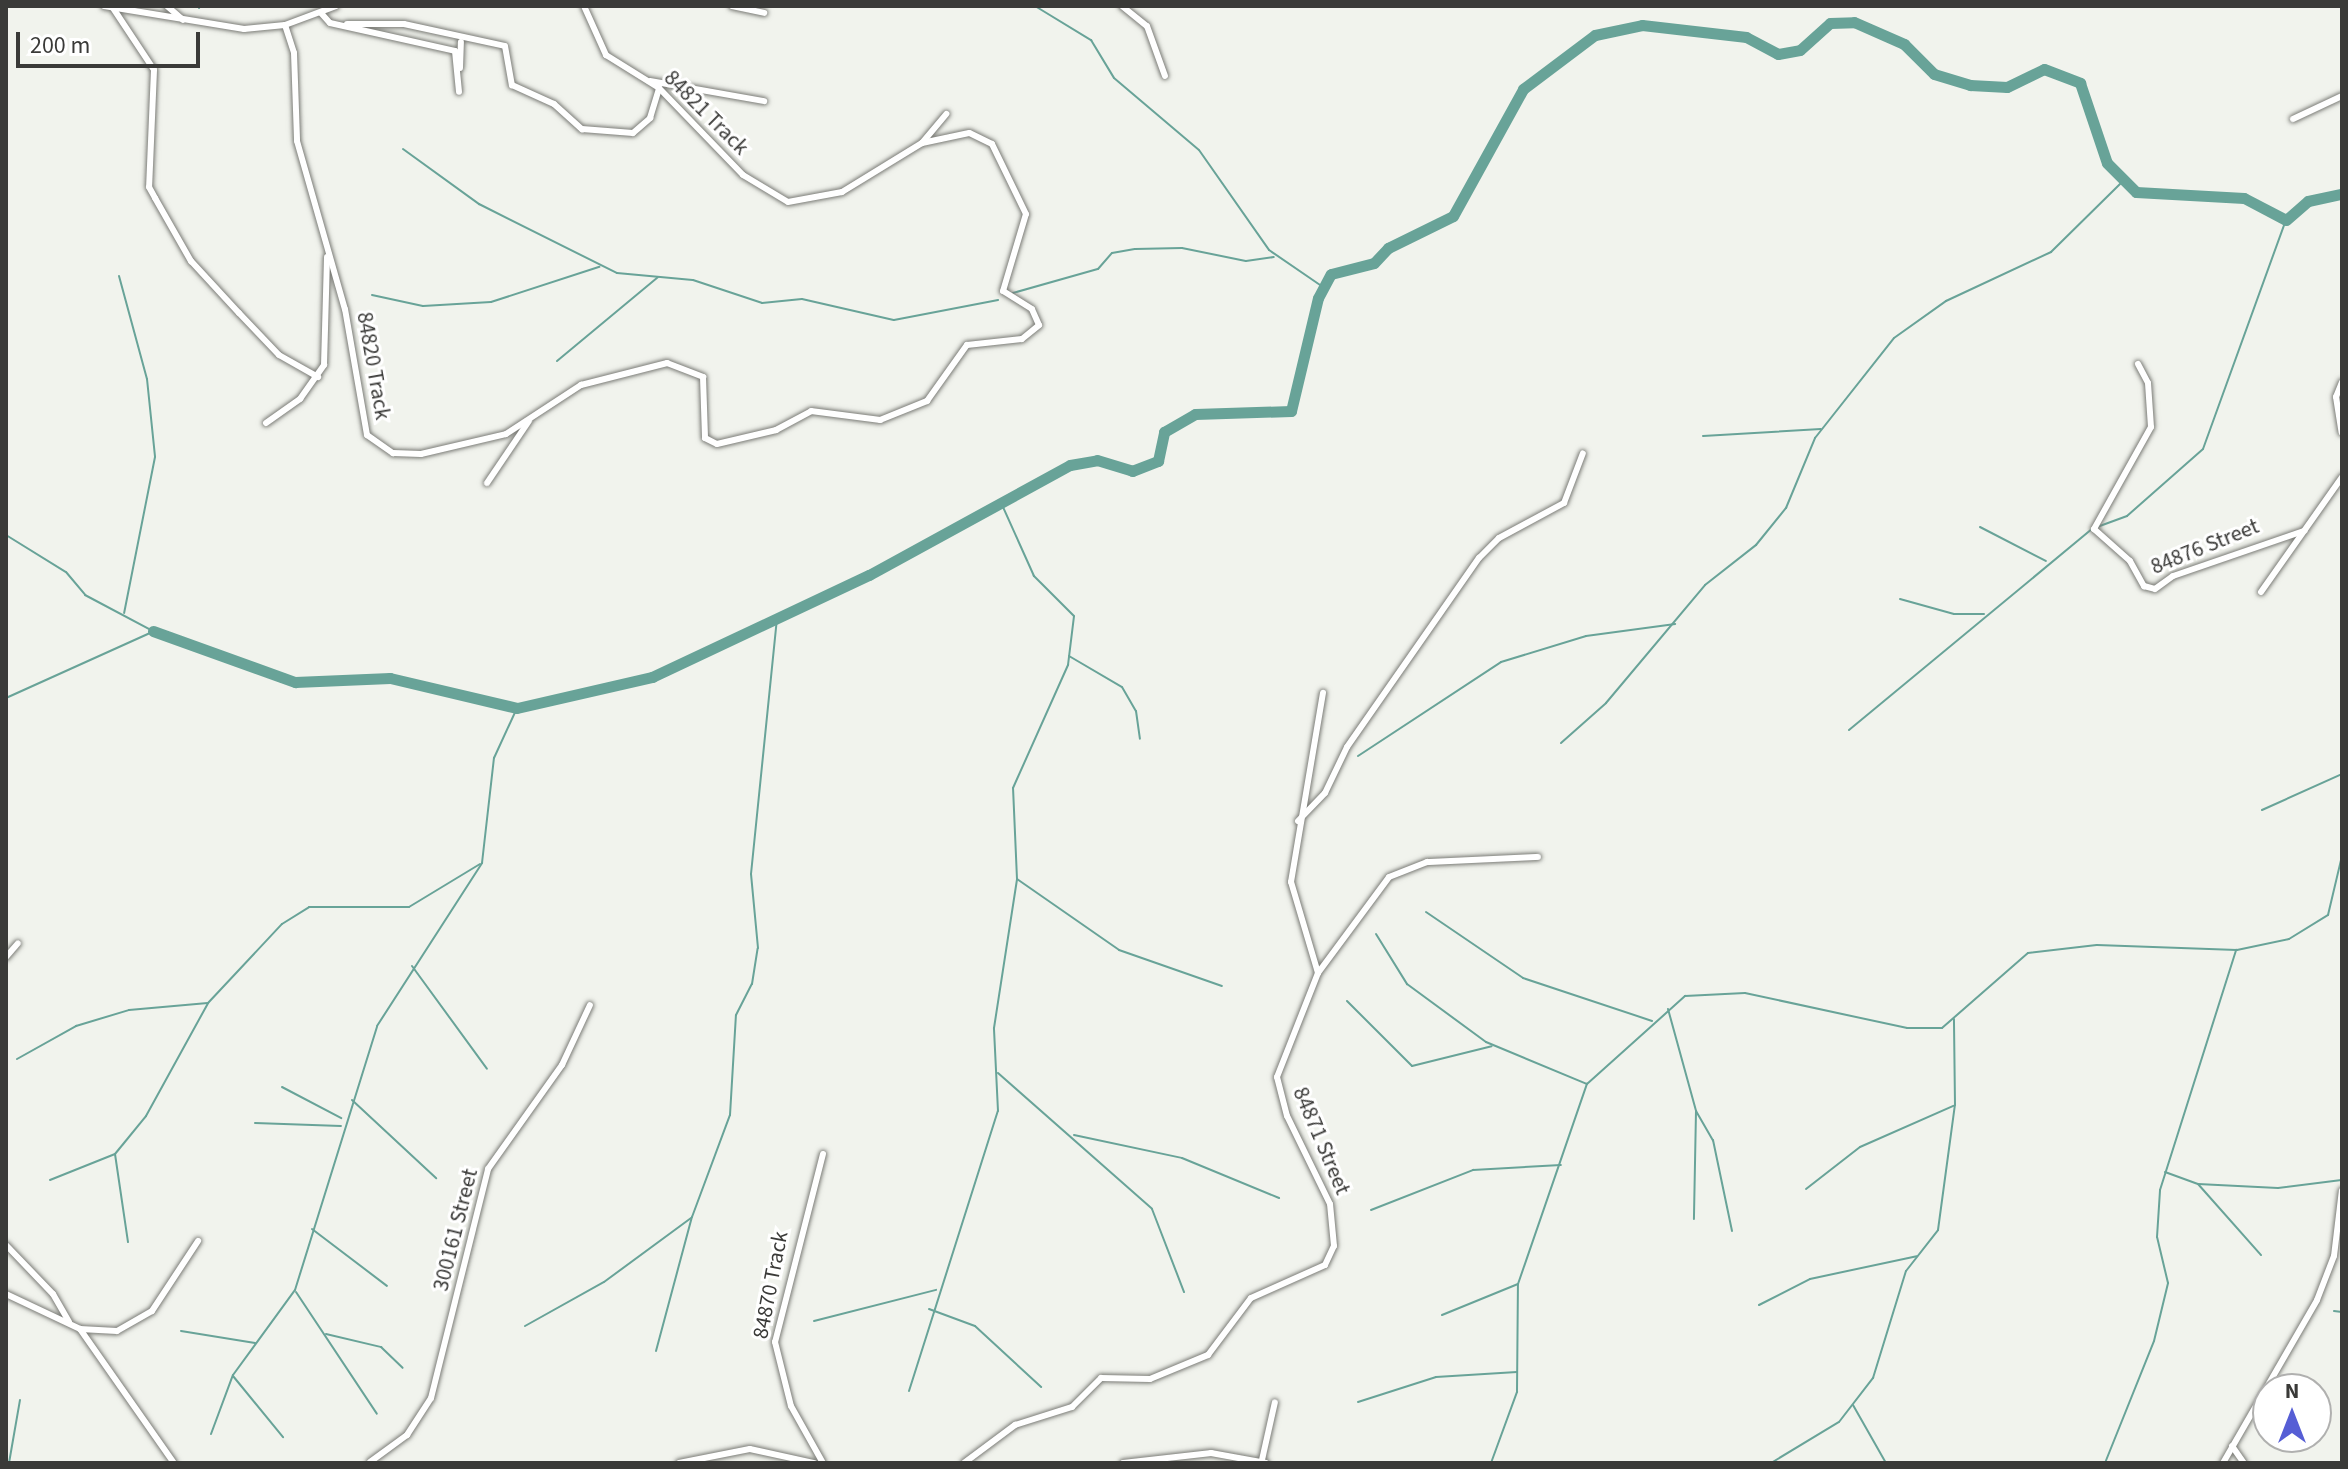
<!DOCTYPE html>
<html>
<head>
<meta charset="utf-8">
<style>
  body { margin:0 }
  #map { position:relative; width:2348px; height:1469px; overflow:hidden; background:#f1f3ed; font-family:"Source Sans 3",sans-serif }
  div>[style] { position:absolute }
  .stream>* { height:2px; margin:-1px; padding:0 1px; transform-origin:1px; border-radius:1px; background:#68a398 }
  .river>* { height:11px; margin:-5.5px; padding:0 5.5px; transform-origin:5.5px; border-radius:5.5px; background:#68a398 }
  .roads { filter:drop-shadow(0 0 2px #7b7c77) drop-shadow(0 0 2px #7b7c77) }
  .minor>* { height:6px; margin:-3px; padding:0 3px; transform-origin:3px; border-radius:3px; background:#fff }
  span { translate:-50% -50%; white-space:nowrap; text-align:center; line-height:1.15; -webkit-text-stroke:6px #fff; paint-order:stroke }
  .street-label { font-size:22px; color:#3a3a38 }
  .frame { position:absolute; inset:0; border:8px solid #3a3a38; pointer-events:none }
  .north { position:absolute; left:2252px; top:1373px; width:80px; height:80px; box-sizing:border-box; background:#fff; border:2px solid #b0b0af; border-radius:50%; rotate:0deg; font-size:22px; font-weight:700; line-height:32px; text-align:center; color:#3a3a38 }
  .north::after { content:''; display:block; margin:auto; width:28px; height:36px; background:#565ed5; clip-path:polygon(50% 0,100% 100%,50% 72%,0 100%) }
  .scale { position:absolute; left:16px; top:32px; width:184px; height:36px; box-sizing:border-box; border:4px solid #3a3a38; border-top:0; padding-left:10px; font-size:24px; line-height:28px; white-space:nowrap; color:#3a3a38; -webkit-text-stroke:6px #fff; paint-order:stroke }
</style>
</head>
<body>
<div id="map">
  <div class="stream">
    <i style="left:1035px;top:6px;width:66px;rotate:31.3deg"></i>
    <i style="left:1091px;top:40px;width:44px;rotate:58.8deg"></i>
    <i style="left:1114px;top:78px;width:111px;rotate:40.3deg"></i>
    <i style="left:1199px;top:150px;width:122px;rotate:55deg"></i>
    <i style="left:1269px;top:250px;width:65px;rotate:34.4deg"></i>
    <i style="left:199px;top:8px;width:2px;rotate:-63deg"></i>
    <i style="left:403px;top:149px;width:94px;rotate:35.9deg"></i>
    <i style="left:479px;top:204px;width:154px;rotate:26.6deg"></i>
    <i style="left:617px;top:273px;width:76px;rotate:5.3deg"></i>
    <i style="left:693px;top:280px;width:73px;rotate:18.4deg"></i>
    <i style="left:762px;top:303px;width:40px;rotate:-5.7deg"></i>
    <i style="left:802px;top:299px;width:94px;rotate:12.9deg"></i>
    <i style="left:894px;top:320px;width:106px;rotate:-10.9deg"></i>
    <i style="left:119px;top:276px;width:107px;rotate:74.8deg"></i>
    <i style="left:147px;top:379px;width:78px;rotate:84.1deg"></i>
    <i style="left:155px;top:457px;width:159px;rotate:101.2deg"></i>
    <i style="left:1013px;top:293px;width:88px;rotate:-15.8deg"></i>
    <i style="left:1098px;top:269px;width:21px;rotate:-49deg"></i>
    <i style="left:1112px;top:253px;width:23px;rotate:-10deg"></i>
    <i style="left:1135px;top:249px;width:47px;rotate:-1.2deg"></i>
    <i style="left:1182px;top:248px;width:65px;rotate:11.5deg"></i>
    <i style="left:1246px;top:261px;width:28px;rotate:-8deg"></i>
    <i style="left:372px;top:295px;width:52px;rotate:12.2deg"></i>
    <i style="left:423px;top:306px;width:68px;rotate:-3.4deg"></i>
    <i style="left:491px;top:302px;width:114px;rotate:-18deg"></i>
    <i style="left:557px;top:361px;width:131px;rotate:-39.7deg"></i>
    <i style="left:1703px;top:436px;width:118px;rotate:-3.4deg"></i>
    <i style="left:1980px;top:527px;width:74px;rotate:27.3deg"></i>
    <i style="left:2097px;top:527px;width:32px;rotate:-20deg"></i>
    <i style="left:2127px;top:516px;width:101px;rotate:-41.4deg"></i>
    <i style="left:2203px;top:449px;width:244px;rotate:-70.1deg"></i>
    <i style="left:6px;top:535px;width:70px;rotate:31.7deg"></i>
    <i style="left:66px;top:572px;width:30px;rotate:50deg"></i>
    <i style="left:85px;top:595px;width:77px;rotate:27.9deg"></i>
    <i style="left:1900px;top:599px;width:56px;rotate:15.5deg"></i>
    <i style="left:1954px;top:614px;width:30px"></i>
    <i style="left:1069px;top:656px;width:61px;rotate:30.3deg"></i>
    <i style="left:1122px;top:687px;width:28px;rotate:60deg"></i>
    <i style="left:1136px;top:711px;width:28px;rotate:82deg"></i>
    <i style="left:6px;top:698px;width:158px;rotate:-24.3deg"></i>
    <i style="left:1849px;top:730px;width:314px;rotate:-39.6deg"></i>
    <i style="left:1561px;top:743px;width:60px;rotate:-41.6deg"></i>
    <i style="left:1606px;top:703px;width:154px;rotate:-50deg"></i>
    <i style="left:1705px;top:585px;width:65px;rotate:-38.1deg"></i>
    <i style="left:1756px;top:545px;width:48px;rotate:-51deg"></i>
    <i style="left:1786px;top:508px;width:76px;rotate:-67.5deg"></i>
    <i style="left:1815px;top:438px;width:127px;rotate:-51.7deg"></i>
    <i style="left:1894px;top:338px;width:64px;rotate:-35.4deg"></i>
    <i style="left:1946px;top:301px;width:116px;rotate:-25deg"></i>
    <i style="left:2051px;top:252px;width:98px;rotate:-44.6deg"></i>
    <i style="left:1358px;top:756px;width:171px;rotate:-33.3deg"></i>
    <i style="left:1501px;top:662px;width:89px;rotate:-17deg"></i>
    <i style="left:1586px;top:636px;width:90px;rotate:-7.7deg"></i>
    <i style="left:2262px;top:810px;width:88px;rotate:-24.2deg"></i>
    <i style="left:1017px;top:879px;width:124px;rotate:34.8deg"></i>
    <i style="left:1119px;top:950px;width:109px;rotate:19.3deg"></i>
    <i style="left:1426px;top:912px;width:117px;rotate:34.2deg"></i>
    <i style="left:1523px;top:978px;width:136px;rotate:18.4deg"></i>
    <i style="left:1376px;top:934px;width:59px;rotate:58.2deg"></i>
    <i style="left:1407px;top:984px;width:98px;rotate:36.3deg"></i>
    <i style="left:1486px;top:1042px;width:109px;rotate:22.6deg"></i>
    <i style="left:412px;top:966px;width:127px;rotate:53.9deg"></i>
    <i style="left:1347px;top:1001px;width:92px;rotate:45deg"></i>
    <i style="left:1412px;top:1066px;width:82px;rotate:-14deg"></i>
    <i style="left:1668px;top:1009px;width:106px;rotate:74.6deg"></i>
    <i style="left:1696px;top:1111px;width:108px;rotate:91.1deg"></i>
    <i style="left:17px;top:1059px;width:68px;rotate:-29.2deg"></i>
    <i style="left:76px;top:1026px;width:55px;rotate:-16.8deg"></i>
    <i style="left:129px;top:1010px;width:79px;rotate:-5.1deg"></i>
    <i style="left:998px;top:1073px;width:205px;rotate:41.4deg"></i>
    <i style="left:1152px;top:1209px;width:89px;rotate:68.9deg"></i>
    <i style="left:282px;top:1087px;width:67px;rotate:27.7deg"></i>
    <i style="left:352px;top:1100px;width:115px;rotate:42.9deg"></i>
    <i style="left:1696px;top:1111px;width:34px;rotate:60deg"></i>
    <i style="left:1713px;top:1140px;width:93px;rotate:78.2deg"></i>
    <i style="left:255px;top:1123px;width:86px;rotate:2deg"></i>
    <i style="left:1074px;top:1135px;width:110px;rotate:12deg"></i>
    <i style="left:1182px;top:1158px;width:105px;rotate:22.4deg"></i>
    <i style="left:115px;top:1154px;width:89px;rotate:81.6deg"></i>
    <i style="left:2165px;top:1172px;width:35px;rotate:20deg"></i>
    <i style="left:2198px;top:1184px;width:95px;rotate:48.4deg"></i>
    <i style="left:50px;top:1180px;width:70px;rotate:-21.8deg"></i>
    <i style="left:115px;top:1154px;width:49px;rotate:-50.8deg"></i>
    <i style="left:146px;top:1116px;width:129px;rotate:-61.2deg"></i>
    <i style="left:208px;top:1003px;width:108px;rotate:-46.9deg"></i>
    <i style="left:282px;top:924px;width:32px;rotate:-32deg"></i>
    <i style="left:309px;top:907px;width:100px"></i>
    <i style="left:409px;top:907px;width:83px;rotate:-31.2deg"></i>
    <i style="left:2198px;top:1184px;width:80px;rotate:2.9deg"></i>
    <i style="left:2278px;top:1188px;width:64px;rotate:-7.1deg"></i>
    <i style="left:1806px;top:1189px;width:68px;rotate:-37.9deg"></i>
    <i style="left:1860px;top:1147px;width:102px;rotate:-23.8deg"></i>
    <i style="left:1371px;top:1210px;width:110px;rotate:-21.4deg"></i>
    <i style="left:1473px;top:1170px;width:88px;rotate:-3.3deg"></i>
    <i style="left:312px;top:1229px;width:94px;rotate:37.2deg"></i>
    <i style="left:296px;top:1292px;width:146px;rotate:56.4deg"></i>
    <i style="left:1759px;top:1305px;width:57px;rotate:-27deg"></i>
    <i style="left:1810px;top:1279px;width:109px;rotate:-12.1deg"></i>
    <i style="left:929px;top:1309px;width:49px;rotate:20.3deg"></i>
    <i style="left:975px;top:1326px;width:90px;rotate:42.7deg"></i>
    <i style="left:2334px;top:1311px;width:8px;rotate:7deg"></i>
    <i style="left:1442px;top:1315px;width:82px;rotate:-22.2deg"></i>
    <i style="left:814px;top:1321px;width:126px;rotate:-14.3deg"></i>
    <i style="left:525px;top:1326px;width:90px;rotate:-29.1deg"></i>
    <i style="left:604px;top:1282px;width:108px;rotate:-36.3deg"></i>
    <i style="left:181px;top:1331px;width:75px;rotate:9.2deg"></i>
    <i style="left:326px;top:1334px;width:57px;rotate:13.3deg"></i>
    <i style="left:381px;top:1347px;width:30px;rotate:44deg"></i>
    <i style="left:656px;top:1351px;width:139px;rotate:-75deg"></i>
    <i style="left:692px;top:1217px;width:109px;rotate:-69.6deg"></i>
    <i style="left:730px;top:1115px;width:100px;rotate:-86.6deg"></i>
    <i style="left:736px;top:1015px;width:35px;rotate:-63deg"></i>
    <i style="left:752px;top:984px;width:36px;rotate:-81deg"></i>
    <i style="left:758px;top:948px;width:74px;rotate:-95.4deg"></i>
    <i style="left:751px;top:874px;width:256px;rotate:-84.2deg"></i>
    <i style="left:233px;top:1376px;width:79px;rotate:50.7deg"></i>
    <i style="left:909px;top:1391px;width:294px;rotate:-72.4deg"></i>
    <i style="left:998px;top:1111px;width:83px;rotate:-92.8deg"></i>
    <i style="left:994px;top:1028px;width:151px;rotate:-81.2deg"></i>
    <i style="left:1017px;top:879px;width:91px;rotate:-92.5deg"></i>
    <i style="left:1013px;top:788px;width:135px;rotate:-65.9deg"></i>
    <i style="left:1068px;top:665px;width:49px;rotate:-83deg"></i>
    <i style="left:1074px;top:616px;width:57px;rotate:-135deg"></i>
    <i style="left:1034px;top:576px;width:76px;rotate:-114.2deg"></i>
    <i style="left:1358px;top:1402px;width:82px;rotate:-17.8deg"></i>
    <i style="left:1436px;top:1377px;width:81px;rotate:-3.5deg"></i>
    <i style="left:1853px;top:1405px;width:67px;rotate:60.4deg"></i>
    <i style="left:211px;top:1434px;width:63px;rotate:-69.6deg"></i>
    <i style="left:233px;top:1375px;width:105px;rotate:-53.9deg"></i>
    <i style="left:295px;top:1290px;width:276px;rotate:-72.7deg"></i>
    <i style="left:377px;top:1026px;width:194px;rotate:-57.2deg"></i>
    <i style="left:482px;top:863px;width:106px;rotate:-83.5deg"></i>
    <i style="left:494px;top:758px;width:55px;rotate:-65.3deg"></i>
    <i style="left:9px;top:1463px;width:64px;rotate:-80.1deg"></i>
    <i style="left:1491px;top:1463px;width:76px;rotate:-69.9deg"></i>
    <i style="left:1517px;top:1392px;width:108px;rotate:-89.5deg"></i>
    <i style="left:1518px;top:1284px;width:212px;rotate:-71deg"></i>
    <i style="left:1587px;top:1084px;width:132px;rotate:-41.9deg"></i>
    <i style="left:1685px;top:996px;width:60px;rotate:-2.9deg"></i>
    <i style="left:1745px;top:993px;width:166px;rotate:12.2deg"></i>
    <i style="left:1907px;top:1028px;width:35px"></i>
    <i style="left:1942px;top:1028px;width:114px;rotate:-41.1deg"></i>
    <i style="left:2028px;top:953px;width:69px;rotate:-6.6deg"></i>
    <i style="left:2097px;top:945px;width:140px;rotate:2deg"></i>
    <i style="left:2237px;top:950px;width:53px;rotate:-11.9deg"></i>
    <i style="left:2289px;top:939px;width:46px;rotate:-31.6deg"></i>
    <i style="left:2328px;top:915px;width:61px;rotate:-76.7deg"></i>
    <i style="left:1771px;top:1463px;width:79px;rotate:-31.1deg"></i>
    <i style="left:1839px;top:1422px;width:56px;rotate:-52.3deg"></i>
    <i style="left:1873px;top:1378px;width:112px;rotate:-72.9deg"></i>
    <i style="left:1906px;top:1271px;width:52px;rotate:-52deg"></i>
    <i style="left:1938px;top:1230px;width:126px;rotate:-82.3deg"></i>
    <i style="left:1955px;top:1105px;width:86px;rotate:-90.7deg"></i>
    <i style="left:2105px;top:1463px;width:131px;rotate:-68.1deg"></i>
    <i style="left:2154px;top:1341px;width:60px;rotate:-76.4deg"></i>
    <i style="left:2168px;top:1283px;width:47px;rotate:-103.4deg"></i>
    <i style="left:2157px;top:1237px;width:47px;rotate:-86.3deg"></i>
    <i style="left:2160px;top:1190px;width:252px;rotate:-72.4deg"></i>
  </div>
  <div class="river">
    <i style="left:153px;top:631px;width:151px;rotate:19.8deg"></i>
    <i style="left:295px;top:682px;width:95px;rotate:-2.4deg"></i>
    <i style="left:390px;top:678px;width:130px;rotate:13.3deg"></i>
    <i style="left:517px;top:708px;width:139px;rotate:-12.9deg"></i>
    <i style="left:652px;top:677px;width:240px;rotate:-25.2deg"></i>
    <i style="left:869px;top:575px;width:229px;rotate:-28.7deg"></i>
    <i style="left:1070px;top:465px;width:27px;rotate:-10deg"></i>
    <i style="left:1097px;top:460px;width:37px;rotate:17deg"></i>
    <i style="left:1132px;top:471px;width:28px;rotate:-21deg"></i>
    <i style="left:1158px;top:461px;width:30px;rotate:-78deg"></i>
    <i style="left:1164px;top:432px;width:36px;rotate:-30deg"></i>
    <i style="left:1195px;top:414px;width:96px;rotate:-1.8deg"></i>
    <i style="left:1291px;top:411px;width:116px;rotate:-76.6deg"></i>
    <i style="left:1318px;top:298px;width:27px;rotate:-62deg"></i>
    <i style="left:1331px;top:274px;width:44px;rotate:-14.3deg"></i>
    <i style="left:1374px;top:263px;width:21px;rotate:-47deg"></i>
    <i style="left:1388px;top:248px;width:72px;rotate:-26.2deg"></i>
    <i style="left:1453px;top:216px;width:145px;rotate:-61.1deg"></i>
    <i style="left:1523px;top:89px;width:90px;rotate:-36.9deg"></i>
    <i style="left:1595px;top:35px;width:48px;rotate:-12deg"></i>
    <i style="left:1642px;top:25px;width:105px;rotate:6.6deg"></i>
    <i style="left:1746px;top:37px;width:36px;rotate:28deg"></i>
    <i style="left:1778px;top:54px;width:22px;rotate:-10deg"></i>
    <i style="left:1800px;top:50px;width:40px;rotate:-42deg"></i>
    <i style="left:1830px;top:23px;width:24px;rotate:-2deg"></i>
    <i style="left:1854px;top:22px;width:55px;rotate:23.7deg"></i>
    <i style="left:1904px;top:44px;width:42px;rotate:45deg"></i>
    <i style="left:1934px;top:74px;width:38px;rotate:17deg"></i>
    <i style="left:1970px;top:85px;width:37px;rotate:3deg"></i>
    <i style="left:2007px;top:87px;width:41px;rotate:-25.9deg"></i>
    <i style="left:2044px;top:69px;width:39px;rotate:21deg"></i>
    <i style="left:2080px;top:83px;width:84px;rotate:71.4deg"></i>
    <i style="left:2107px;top:163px;width:41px;rotate:45deg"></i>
    <i style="left:2136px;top:192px;width:108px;rotate:3.2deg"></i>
    <i style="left:2244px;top:198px;width:47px;rotate:27.6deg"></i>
    <i style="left:2286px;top:220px;width:29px;rotate:-41deg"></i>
    <i style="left:2308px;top:201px;width:35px;rotate:-12deg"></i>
  </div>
  <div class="roads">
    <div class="minor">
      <i style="left:104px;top:6px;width:142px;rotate:9.3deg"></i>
      <i style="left:244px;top:29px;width:41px;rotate:-5.6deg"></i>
      <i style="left:285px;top:25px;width:54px;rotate:-20.4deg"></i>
      <i style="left:167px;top:6px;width:21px;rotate:41deg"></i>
      <i style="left:584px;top:6px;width:54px;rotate:65.8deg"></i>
      <i style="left:606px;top:55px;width:62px;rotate:31.9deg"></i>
      <i style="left:659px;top:88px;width:121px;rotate:46deg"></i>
      <i style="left:743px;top:175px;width:52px;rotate:31deg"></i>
      <i style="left:788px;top:202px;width:55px;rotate:-10.5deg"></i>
      <i style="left:842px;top:192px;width:94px;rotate:-31.5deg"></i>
      <i style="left:922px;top:143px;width:38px;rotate:-50deg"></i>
      <i style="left:732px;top:6px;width:33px;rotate:12deg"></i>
      <i style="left:1122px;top:6px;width:32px;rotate:39deg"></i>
      <i style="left:1147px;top:26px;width:53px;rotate:70.2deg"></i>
      <i style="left:113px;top:8px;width:74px;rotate:56.5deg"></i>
      <i style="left:154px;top:70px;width:117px;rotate:92.4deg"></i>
      <i style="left:149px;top:187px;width:13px;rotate:61deg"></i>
      <i style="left:155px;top:198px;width:73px;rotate:60.3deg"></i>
      <i style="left:191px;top:261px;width:71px;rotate:47.3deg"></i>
      <i style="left:239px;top:313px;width:58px;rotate:46.4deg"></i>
      <i style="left:279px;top:355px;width:45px;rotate:29.4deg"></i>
      <i style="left:321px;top:13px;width:13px;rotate:48deg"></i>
      <i style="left:330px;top:23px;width:128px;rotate:12.6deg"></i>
      <i style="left:455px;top:51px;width:41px;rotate:84.4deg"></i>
      <i style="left:347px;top:24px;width:57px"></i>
      <i style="left:404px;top:24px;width:103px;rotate:12.3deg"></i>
      <i style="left:505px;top:46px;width:40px;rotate:80deg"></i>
      <i style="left:512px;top:85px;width:46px;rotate:24.3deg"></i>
      <i style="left:554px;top:104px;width:38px;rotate:42deg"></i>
      <i style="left:582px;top:129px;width:51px;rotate:4.5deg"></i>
      <i style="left:633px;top:133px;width:23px;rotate:-41deg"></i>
      <i style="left:650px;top:118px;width:31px;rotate:-73deg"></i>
      <i style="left:285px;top:25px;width:29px;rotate:72deg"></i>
      <i style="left:294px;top:53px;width:88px;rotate:88deg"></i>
      <i style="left:297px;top:141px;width:175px;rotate:74.1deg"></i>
      <i style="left:345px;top:309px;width:128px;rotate:80.1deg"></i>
      <i style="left:367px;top:435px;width:32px;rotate:35deg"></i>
      <i style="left:393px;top:453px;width:28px;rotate:2deg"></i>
      <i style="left:421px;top:454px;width:87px;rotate:-13.2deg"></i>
      <i style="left:506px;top:434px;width:90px;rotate:-33.2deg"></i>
      <i style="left:581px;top:385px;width:89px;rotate:-14.3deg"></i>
      <i style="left:667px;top:363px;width:39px;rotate:21deg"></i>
      <i style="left:703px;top:377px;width:61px;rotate:88.1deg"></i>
      <i style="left:705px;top:438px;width:13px;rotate:27deg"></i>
      <i style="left:717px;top:444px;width:61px;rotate:-13.3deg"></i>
      <i style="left:776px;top:430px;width:40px;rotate:-28deg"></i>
      <i style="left:811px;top:411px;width:70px;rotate:7.4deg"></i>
      <i style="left:880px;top:420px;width:51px;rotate:-22deg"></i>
      <i style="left:927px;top:401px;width:69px;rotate:-54.5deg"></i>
      <i style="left:967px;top:345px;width:55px;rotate:-6.2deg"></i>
      <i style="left:1022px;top:339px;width:22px;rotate:-39deg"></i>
      <i style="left:1039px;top:325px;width:17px;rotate:-114deg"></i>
      <i style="left:1032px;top:309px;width:34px;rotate:-148deg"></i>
      <i style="left:1003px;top:291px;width:80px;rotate:-73.4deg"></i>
      <i style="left:1026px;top:214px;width:78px;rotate:-115.9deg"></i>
      <i style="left:992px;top:144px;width:25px;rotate:-154deg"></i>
      <i style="left:969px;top:133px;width:48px;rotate:168deg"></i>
      <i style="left:460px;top:68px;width:26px;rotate:-88deg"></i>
      <i style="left:650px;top:81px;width:116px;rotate:10deg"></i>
      <i style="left:2293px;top:119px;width:54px;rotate:-25.1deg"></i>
      <i style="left:2138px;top:364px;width:21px;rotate:62deg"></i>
      <i style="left:2148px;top:383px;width:44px;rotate:86.1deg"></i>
      <i style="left:2151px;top:427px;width:117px;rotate:119.2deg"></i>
      <i style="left:2094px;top:529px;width:48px;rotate:41.6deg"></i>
      <i style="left:2130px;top:561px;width:29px;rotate:61deg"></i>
      <i style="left:2144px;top:586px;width:11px;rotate:15deg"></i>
      <i style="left:2155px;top:589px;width:22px;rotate:-36deg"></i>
      <i style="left:2173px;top:576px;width:139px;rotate:-19deg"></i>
      <i style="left:2342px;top:382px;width:16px;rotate:112deg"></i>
      <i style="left:2336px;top:397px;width:36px;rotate:81deg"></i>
      <i style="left:266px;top:423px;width:42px;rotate:-35.2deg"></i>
      <i style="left:300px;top:399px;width:42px;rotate:-54.8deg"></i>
      <i style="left:324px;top:365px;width:108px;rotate:-88.4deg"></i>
      <i style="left:487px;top:483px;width:75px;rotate:-55.9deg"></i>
      <i style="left:2261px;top:592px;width:141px;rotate:-54.8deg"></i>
      <i style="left:1298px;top:821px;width:39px;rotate:-46deg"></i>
      <i style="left:1325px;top:793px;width:51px;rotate:-64.4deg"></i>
      <i style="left:1347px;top:747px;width:231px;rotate:-55.1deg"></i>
      <i style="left:1479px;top:558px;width:28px;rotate:-45deg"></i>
      <i style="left:1499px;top:538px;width:74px;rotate:-28.3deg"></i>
      <i style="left:1564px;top:503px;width:53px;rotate:-69.2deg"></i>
      <i style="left:6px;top:957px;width:18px;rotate:-49deg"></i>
      <i style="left:1318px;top:973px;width:95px;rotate:-106.5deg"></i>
      <i style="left:1291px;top:882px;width:192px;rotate:-80.4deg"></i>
      <i style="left:823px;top:1154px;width:194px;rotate:104.3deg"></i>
      <i style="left:775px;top:1342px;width:66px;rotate:76deg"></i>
      <i style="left:791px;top:1406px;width:65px;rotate:60.7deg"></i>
      <i style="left:6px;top:1245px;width:68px;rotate:46.2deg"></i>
      <i style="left:53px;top:1294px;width:32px;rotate:60deg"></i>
      <i style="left:6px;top:1294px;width:82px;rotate:25.3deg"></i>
      <i style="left:80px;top:1329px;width:164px;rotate:55deg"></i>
      <i style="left:80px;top:1329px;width:37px;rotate:3deg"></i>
      <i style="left:117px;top:1331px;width:40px;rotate:-29.7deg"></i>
      <i style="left:152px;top:1311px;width:84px;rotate:-56.7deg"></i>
      <i style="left:2232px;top:1446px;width:21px;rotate:55deg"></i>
      <i style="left:1262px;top:1460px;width:59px;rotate:-77.4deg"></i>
      <i style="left:370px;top:1462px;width:46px;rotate:-36.1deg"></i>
      <i style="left:407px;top:1435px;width:44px;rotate:-57deg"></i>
      <i style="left:431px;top:1398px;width:236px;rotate:-76deg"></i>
      <i style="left:488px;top:1169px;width:128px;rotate:-54.6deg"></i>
      <i style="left:562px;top:1065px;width:66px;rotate:-65deg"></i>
      <i style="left:679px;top:1463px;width:72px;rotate:-11.2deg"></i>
      <i style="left:750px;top:1449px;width:66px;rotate:12.3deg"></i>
      <i style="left:964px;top:1463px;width:64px;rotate:-36.7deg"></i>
      <i style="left:1015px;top:1425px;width:60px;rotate:-17.5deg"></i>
      <i style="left:1072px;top:1407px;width:41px;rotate:-45deg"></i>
      <i style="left:1101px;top:1378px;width:49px;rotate:1.2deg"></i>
      <i style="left:1150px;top:1379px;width:63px;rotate:-22.5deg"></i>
      <i style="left:1208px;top:1355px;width:71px;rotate:-53deg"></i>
      <i style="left:1251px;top:1298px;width:81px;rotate:-24deg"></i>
      <i style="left:1325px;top:1265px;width:21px;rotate:-65deg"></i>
      <i style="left:1334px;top:1246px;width:42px;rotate:-95.4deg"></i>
      <i style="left:1330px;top:1204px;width:98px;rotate:-116deg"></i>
      <i style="left:1287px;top:1116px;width:40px;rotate:-104.4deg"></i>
      <i style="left:1277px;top:1077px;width:112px;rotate:-68.5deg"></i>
      <i style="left:1318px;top:973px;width:119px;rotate:-53.5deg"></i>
      <i style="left:1389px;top:877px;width:41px;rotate:-21.5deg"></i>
      <i style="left:1427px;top:862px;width:111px;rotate:-2.6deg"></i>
      <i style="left:1123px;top:1463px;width:89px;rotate:-6.5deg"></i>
      <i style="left:1211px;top:1453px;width:56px;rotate:10.3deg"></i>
      <i style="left:2223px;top:1463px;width:188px;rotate:-60deg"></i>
      <i style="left:2317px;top:1300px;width:47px;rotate:-68.9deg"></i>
      <i style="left:2334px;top:1256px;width:66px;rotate:-83.1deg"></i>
    </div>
  </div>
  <div class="street-label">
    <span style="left:706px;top:113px;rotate:45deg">84821 Track</span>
    <span style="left:373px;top:366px;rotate:80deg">84820 Track</span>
    <span style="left:2205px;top:547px;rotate:-22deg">84876 Street</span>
    <span style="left:1321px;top:1141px;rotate:67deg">84871 Street</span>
    <span style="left:456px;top:1230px;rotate:-76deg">300161 Street</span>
    <span style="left:771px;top:1285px;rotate:-79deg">84870 Track</span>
  </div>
  <div class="frame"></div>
  <div class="north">N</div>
  <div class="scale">200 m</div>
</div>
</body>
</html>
